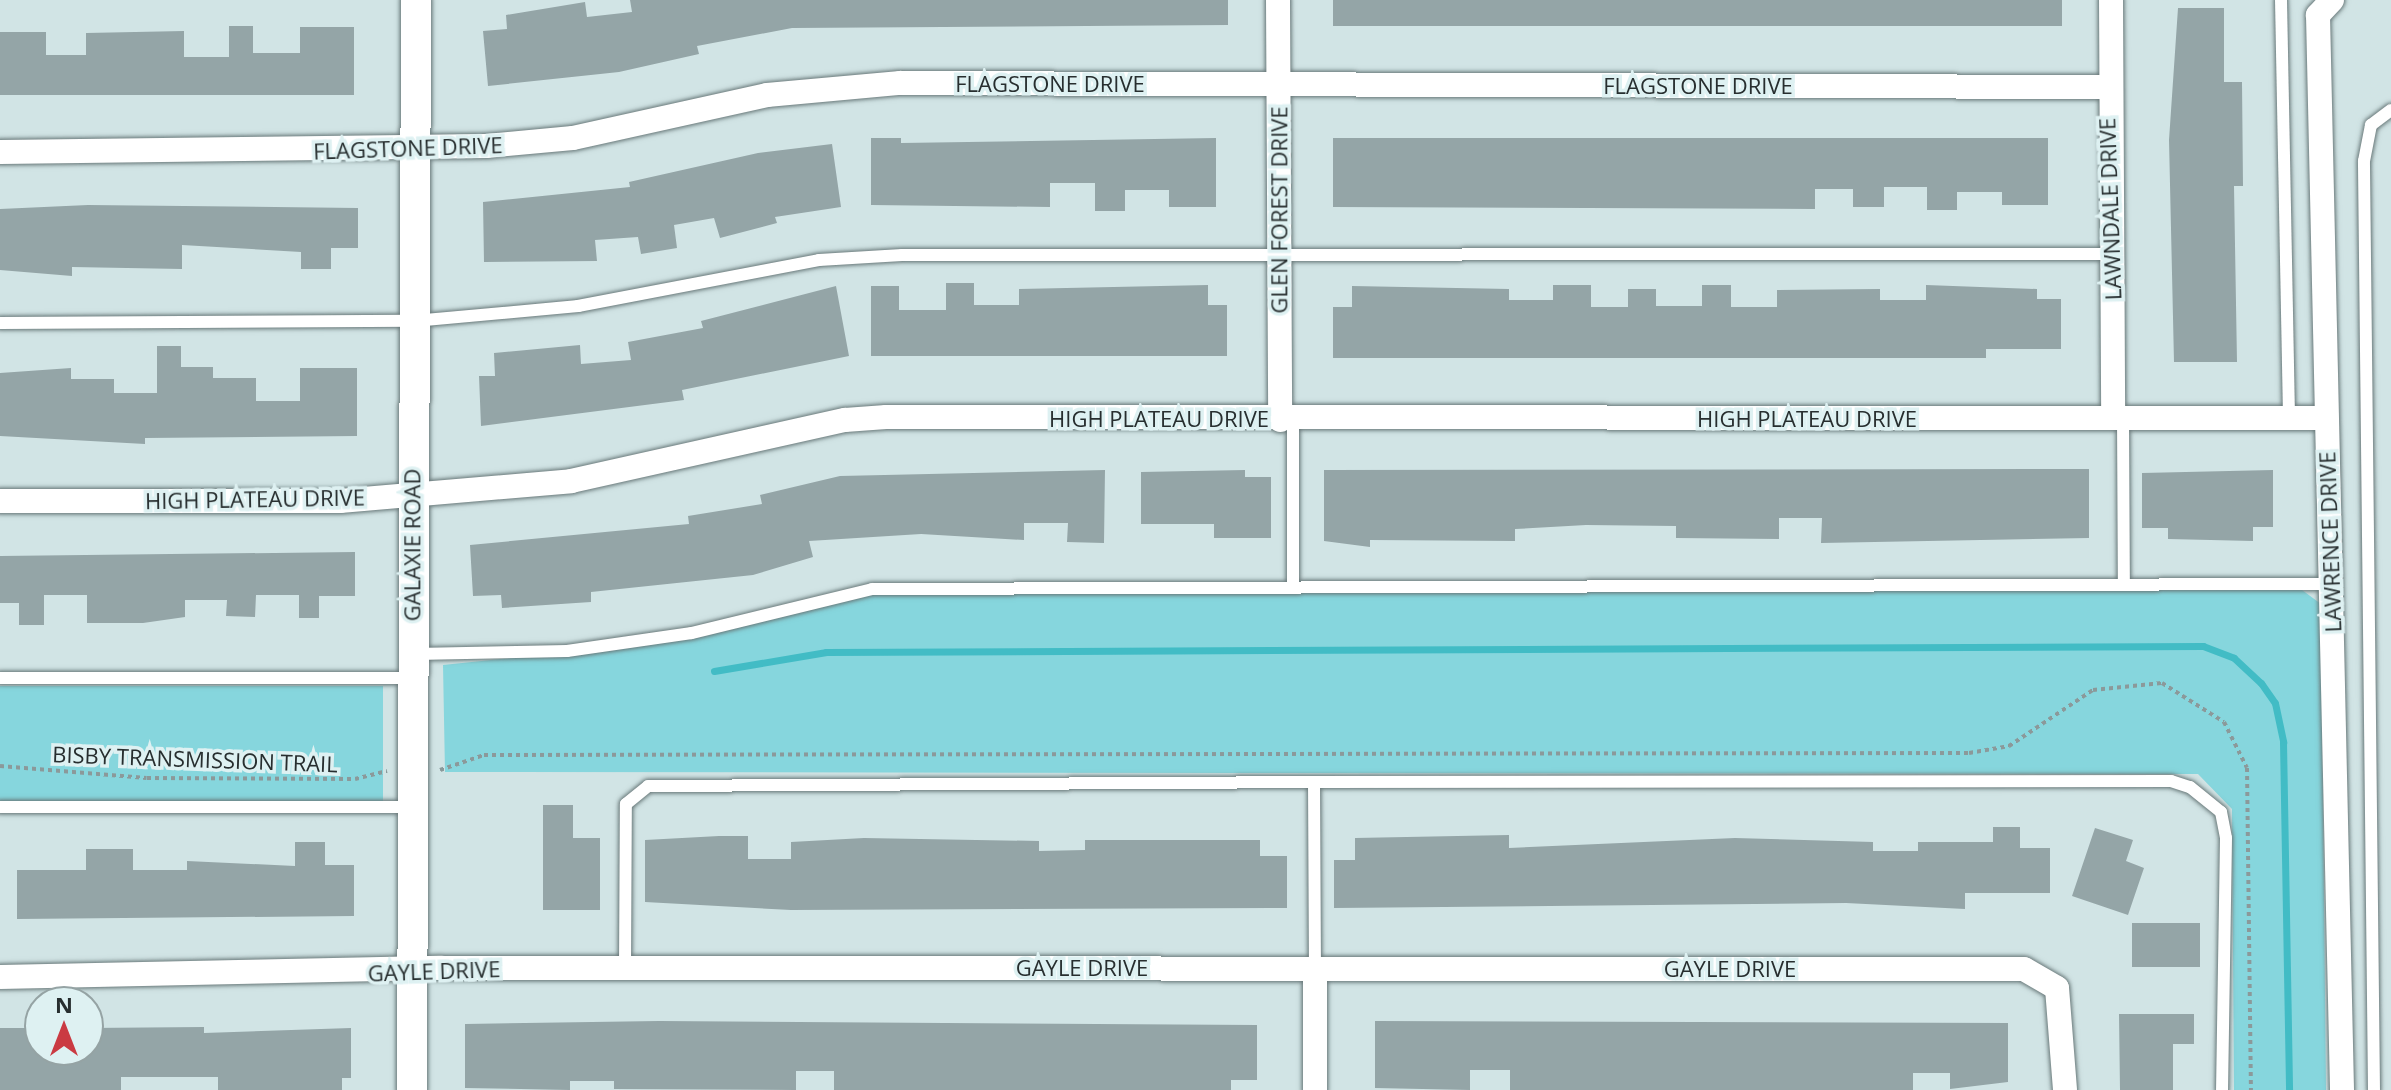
<!DOCTYPE html>
<html>
<head>
<meta charset="utf-8">
<style>
  body { margin:0 }
  #map { position:relative; width:2391px; height:1090px; overflow:hidden; background:#d1e4e5; font-family:"Open Sans",sans-serif }
  div>[style] { position:absolute }
  .green>* { inset:0; background:#86d6dd; transform-origin:0 0 }
  .stream>* { height:7px; margin:-3.5px; padding:0 3.5px; transform-origin:3.5px; border-radius:3.5px; background:#42bcc5 }
  .building>* { inset:0; background:#94a5a7; transform-origin:0 0 }
  .path>* { height:4px; margin-top:-2px; transform-origin:0; background:repeating-linear-gradient(90deg,#8b999a 0 4px,transparent 0 8px) }
  .roads { filter:drop-shadow(0 0 2px #69797a) drop-shadow(0 0 2px #69797a) }
  .service>* { height:12px; margin:-6px; padding:0 6px; transform-origin:6px; border-radius:6px; background:#fff }
  .minor>* { height:24px; margin:-12px; padding:0 12px; transform-origin:12px; border-radius:12px; background:#fff }
  .tertiary>* { height:30px; margin:-15px; padding:0 15px; transform-origin:15px; border-radius:15px; background:#fff }
  span { translate:-50% -50%; white-space:nowrap; text-align:center; line-height:1.15; -webkit-text-stroke:7px #def1f2; paint-order:stroke }
  .street-label { font-size:22px; color:#272e2f }
  .north { position:absolute; left:24px; top:986px; width:80px; height:80px; box-sizing:border-box; background:#def1f2; border:2px solid #95a3a4; border-radius:50%; rotate:0deg; font-size:22px; font-weight:700; line-height:32px; text-align:center; color:#272e2f }
  .north::after { content:''; display:block; margin:auto; width:28px; height:36px; background:#ca3a42; clip-path:polygon(50% 0,100% 100%,50% 72%,0 100%) }
</style>
</head>
<body>
<div id="map">
  <div class="green">
    <i style="clip-path:polygon(2302px 590px,2321px 604px,2326px 1090px,2234px 1090px,2232px 809px,2198px 774px,445px 772px,443px 665px,697px 638px,877px 591px)"></i>
    <i style="left:0;top:686px;width:383px;height:116px"></i>
  </div>
  <div class="stream">
    <i style="left:714px;top:671px;width:114px;rotate:-9.6deg"></i>
    <i style="left:826px;top:652px;width:1377px;rotate:-0.25deg"></i>
    <i style="left:2203px;top:646px;width:33px;rotate:21deg"></i>
    <i style="left:2234px;top:658px;width:37px;rotate:43deg"></i>
    <i style="left:2261px;top:683px;width:24px;rotate:55deg"></i>
    <i style="left:2275px;top:703px;width:40px;rotate:78deg"></i>
    <i style="left:2283px;top:742px;width:348px;rotate:89deg"></i>
  </div>
  <div class="building">
    <i style="clip-path:polygon(630px 0,1228px 0,1228px 25px,792px 28px,697px 46px,699px 54px,619px 72px,488px 86px,483px 31px,507px 29px,506px 15px,585px 2px,587px 17px,632px 12px)"></i>
    <i style="left:1333px;top:0;width:729px;height:26px"></i>
    <i style="clip-path:polygon(2178px 8px,2224px 8px,2224px 82px,2242px 82px,2243px 186px,2234px 186px,2237px 362px,2174px 362px,2169px 140px)"></i>
    <i style="clip-path:polygon(229px 26px,253px 26px,253px 53px,300px 53px,300px 27px,354px 27px,354px 95px,0 95px,0 32px,46px 32px,46px 55px,86px 55px,86px 33px,184px 31px,184px 57px,229px 57px)"></i>
    <i style="clip-path:polygon(871px 138px,901px 138px,901px 143px,1216px 138px,1216px 207px,1169px 207px,1169px 190px,1125px 190px,1125px 211px,1095px 211px,1095px 183px,1050px 183px,1050px 207px,871px 205px)"></i>
    <i style="clip-path:polygon(1333px 138px,2048px 138px,2048px 205px,2002px 205px,2002px 192px,1957px 192px,1957px 210px,1927px 210px,1927px 187px,1884px 187px,1884px 207px,1853px 207px,1853px 189px,1815px 189px,1815px 209px,1333px 207px)"></i>
    <i style="clip-path:polygon(832px 144px,841px 207px,775px 217px,777px 223px,720px 238px,714px 218px,674px 225px,677px 248px,641px 254px,638px 237px,595px 240px,597px 261px,484px 262px,483px 202px,630px 187px,629px 182px,758px 153px)"></i>
    <i style="clip-path:polygon(88px 205px,358px 208px,358px 248px,331px 248px,331px 269px,301px 269px,301px 252px,182px 245px,182px 269px,72px 267px,72px 276px,0 270px,0 209px)"></i>
    <i style="clip-path:polygon(946px 283px,974px 283px,974px 305px,1019px 305px,1019px 289px,1208px 285px,1208px 305px,1227px 305px,1227px 356px,871px 356px,871px 286px,899px 286px,899px 310px,946px 310px)"></i>
    <i style="clip-path:polygon(1553px 285px,1591px 285px,1591px 307px,1628px 307px,1628px 289px,1656px 289px,1656px 306px,1702px 306px,1702px 285px,1731px 285px,1731px 307px,1777px 307px,1777px 290px,1880px 289px,1880px 300px,1926px 300px,1926px 285px,2037px 289px,2037px 299px,2061px 299px,2061px 349px,1986px 349px,1986px 358px,1333px 358px,1333px 307px,1352px 307px,1352px 286px,1509px 289px,1509px 300px,1553px 300px)"></i>
    <i style="clip-path:polygon(836px 286px,849px 356px,682px 390px,684px 400px,481px 426px,479px 376px,495px 376px,494px 353px,580px 345px,581px 364px,631px 360px,628px 342px,703px 328px,701px 321px)"></i>
    <i style="clip-path:polygon(157px 346px,181px 346px,181px 367px,213px 367px,213px 378px,256px 378px,256px 401px,300px 401px,300px 368px,357px 368px,357px 436px,145px 438px,145px 444px,0 436px,0 373px,71px 368px,71px 379px,114px 379px,114px 393px,157px 393px)"></i>
    <i style="clip-path:polygon(2089px 469px,2089px 538px,1821px 543px,1822px 518px,1779px 518px,1779px 539px,1676px 538px,1676px 526px,1586px 525px,1515px 529px,1515px 541px,1370px 540px,1370px 547px,1324px 541px,1324px 470px)"></i>
    <i style="clip-path:polygon(1105px 470px,1104px 543px,1067px 542px,1068px 523px,1024px 523px,1024px 540px,921px 534px,809px 541px,813px 557px,753px 575px,591px 592px,591px 602px,502px 608px,501px 595px,473px 596px,470px 545px,689px 524px,688px 516px,762px 504px,760px 495px,840px 476px)"></i>
    <i style="clip-path:polygon(1245px 470px,1245px 477px,1271px 477px,1271px 538px,1214px 538px,1214px 524px,1141px 524px,1141px 472px)"></i>
    <i style="clip-path:polygon(2273px 470px,2273px 527px,2253px 527px,2253px 541px,2168px 539px,2168px 528px,2142px 528px,2142px 473px)"></i>
    <i style="clip-path:polygon(355px 552px,355px 596px,319px 596px,319px 618px,299px 618px,299px 595px,256px 595px,255px 617px,226px 616px,227px 600px,185px 600px,185px 617px,143px 623px,87px 623px,87px 595px,44px 595px,44px 625px,19px 625px,19px 603px,0 603px,0 556px)"></i>
    <i style="clip-path:polygon(543px 805px,573px 805px,573px 838px,600px 838px,600px 910px,543px 910px)"></i>
    <i style="clip-path:polygon(1993px 827px,2020px 827px,2020px 848px,2050px 848px,2050px 893px,1965px 893px,1965px 909px,1846px 903px,1334px 908px,1334px 860px,1355px 860px,1355px 838px,1509px 835px,1509px 848px,1735px 838px,1873px 842px,1873px 851px,1918px 851px,1918px 842px,1993px 842px)"></i>
    <i style="clip-path:polygon(2095px 828px,2133px 840px,2126px 861px,2144px 868px,2128px 915px,2072px 896px)"></i>
    <i style="clip-path:polygon(719px 836px,748px 836px,748px 859px,791px 859px,791px 842px,864px 838px,1039px 841px,1039px 851px,1085px 850px,1085px 840px,1260px 840px,1260px 856px,1287px 856px,1287px 908px,791px 910px,645px 902px,645px 840px)"></i>
    <i style="clip-path:polygon(295px 842px,325px 842px,325px 865px,354px 865px,354px 916px,17px 919px,17px 870px,86px 870px,86px 849px,133px 849px,133px 870px,187px 870px,187px 861px,295px 866px)"></i>
    <i style="left:2132px;top:923px;width:68px;height:44px"></i>
    <i style="clip-path:polygon(2119px 1014px,2194px 1014px,2194px 1044px,2173px 1044px,2173px 1090px,2120px 1090px)"></i>
    <i style="clip-path:polygon(659px 1021px,1257px 1025px,1257px 1080px,1231px 1080px,1231px 1090px,834px 1090px,834px 1071px,796px 1071px,796px 1090px,614px 1089px,614px 1081px,570px 1081px,570px 1090px,465px 1088px,465px 1024px)"></i>
    <i style="clip-path:polygon(1375px 1021px,2008px 1023px,2008px 1082px,1950px 1089px,1950px 1073px,1913px 1073px,1913px 1090px,1510px 1090px,1510px 1070px,1470px 1070px,1470px 1090px,1375px 1088px)"></i>
    <i style="clip-path:polygon(204px 1027px,204px 1033px,351px 1028px,351px 1078px,342px 1078px,342px 1090px,218px 1090px,218px 1077px,121px 1077px,121px 1090px,0 1090px,0 1028px,40px 1028px,40px 1050px,88px 1050px,88px 1028px)"></i>
  </div>
  <div class="path">
    <i style="left:0;top:766px;width:147px;rotate:4.7deg"></i>
    <i style="left:147px;top:778px;width:208px;rotate:0.3deg"></i>
    <i style="left:355px;top:779px;width:33px;rotate:-14deg"></i>
    <i style="left:440px;top:770px;width:46px;rotate:-18.8deg"></i>
    <i style="left:484px;top:755px;width:1485px;rotate:-0.08deg"></i>
    <i style="left:1969px;top:753px;width:41px;rotate:-9.9deg"></i>
    <i style="left:2009px;top:746px;width:101px;rotate:-33.7deg"></i>
    <i style="left:2093px;top:690px;width:69px;rotate:-5.8deg"></i>
    <i style="left:2162px;top:683px;width:73px;rotate:32.2deg"></i>
    <i style="left:2224px;top:722px;width:51px;rotate:63.4deg"></i>
    <i style="left:2247px;top:768px;width:322px;rotate:89.3deg"></i>
  </div>
  <div class="roads">
    <div class="service">
      <i style="left:2281px;top:0;width:418px;rotate:88.9deg"></i>
      <i style="left:0;top:323px;width:414px;rotate:-0.3deg"></i>
      <i style="left:414px;top:321px;width:165px;rotate:-5.2deg"></i>
      <i style="left:578px;top:306px;width:245px;rotate:-10.8deg"></i>
      <i style="left:819px;top:260px;width:83px;rotate:-3.4deg"></i>
      <i style="left:902px;top:255px;width:1211px;rotate:-0.05deg"></i>
      <i style="left:2123px;top:418px;width:165px;rotate:89.7deg"></i>
      <i style="left:1293px;top:420px;width:165px;rotate:90deg"></i>
      <i style="left:415px;top:654px;width:152px;rotate:-1.1deg"></i>
      <i style="left:567px;top:651px;width:126px;rotate:-8.2deg"></i>
      <i style="left:692px;top:633px;width:185px;rotate:-13.7deg"></i>
      <i style="left:872px;top:589px;width:1460px;rotate:-0.2deg"></i>
      <i style="left:0;top:678px;width:411px"></i>
      <i style="left:1314px;top:782px;width:857px;rotate:-0.07deg"></i>
      <i style="left:2171px;top:781px;width:20px;rotate:18deg"></i>
      <i style="left:2190px;top:787px;width:40px;rotate:39deg"></i>
      <i style="left:2221px;top:812px;width:26px;rotate:79deg"></i>
      <i style="left:2226px;top:838px;width:252px;rotate:90.9deg"></i>
      <i style="left:0;top:807px;width:410px"></i>
      <i style="left:625px;top:969px;width:165px;rotate:-89.7deg"></i>
      <i style="left:626px;top:804px;width:28px;rotate:-39deg"></i>
      <i style="left:648px;top:786px;width:666px;rotate:-0.34deg"></i>
      <i style="left:1314px;top:782px;width:186px;rotate:89.7deg"></i>
      <i style="left:2374px;top:1090px;width:929px;rotate:-90.62deg"></i>
      <i style="left:2364px;top:161px;width:37px;rotate:-79deg"></i>
      <i style="left:2371px;top:125px;width:25px;rotate:-37deg"></i>
    </div>
    <div class="minor">
      <i style="left:1278px;top:0;width:420px;rotate:89.7deg"></i>
      <i style="left:2111px;top:0;width:418px;rotate:89.7deg"></i>
      <i style="left:2332px;top:0;width:21px;rotate:133deg"></i>
      <i style="left:2318px;top:15px;width:1075px;rotate:88.72deg"></i>
      <i style="left:0;top:152px;width:486px;rotate:-0.7deg"></i>
      <i style="left:486px;top:146px;width:87px;rotate:-5.3deg"></i>
      <i style="left:573px;top:138px;width:199px;rotate:-12.5deg"></i>
      <i style="left:767px;top:95px;width:134px;rotate:-5.2deg"></i>
      <i style="left:900px;top:83px;width:1206px;rotate:0.19deg"></i>
      <i style="left:0;top:501px;width:340px"></i>
      <i style="left:340px;top:501px;width:232px;rotate:-4.9deg"></i>
      <i style="left:571px;top:481px;width:281px;rotate:-12.6deg"></i>
      <i style="left:845px;top:420px;width:41px;rotate:-4.2deg"></i>
      <i style="left:886px;top:417px;width:1440px;rotate:0.04deg"></i>
      <i style="left:1315px;top:968px;width:122px;rotate:90deg"></i>
      <i style="left:0;top:977px;width:440px;rotate:-1.2deg"></i>
      <i style="left:440px;top:968px;width:1584px;rotate:0.04deg"></i>
      <i style="left:2024px;top:969px;width:38px;rotate:30deg"></i>
      <i style="left:2057px;top:988px;width:102px;rotate:85.5deg"></i>
    </div>
    <div class="tertiary">
      <i style="left:412px;top:1090px;width:1090px;rotate:-89.79deg"></i>
    </div>
  </div>
  <div class="street-label">
    <span style="left:1050px;top:84px">FLAGSTONE DRIVE</span>
    <span style="left:1698px;top:86px">FLAGSTONE DRIVE</span>
    <span style="left:408px;top:148px;rotate:-2deg">FLAGSTONE DRIVE</span>
    <span style="left:2110px;top:209px;rotate:-92deg">LAWNDALE DRIVE</span>
    <span style="left:1279px;top:210px;rotate:-90deg">GLEN FOREST DRIVE</span>
    <span style="left:1159px;top:419px">HIGH PLATEAU DRIVE</span>
    <span style="left:1807px;top:419px">HIGH PLATEAU DRIVE</span>
    <span style="left:255px;top:499px;rotate:-1deg">HIGH PLATEAU DRIVE</span>
    <span style="left:2330px;top:542px;rotate:-92deg">LAWRENCE DRIVE</span>
    <span style="left:412px;top:545px;rotate:-90deg">GALAXIE ROAD</span>
    <span style="left:195px;top:759px;rotate:2deg">BISBY TRANSMISSION TRAIL</span>
    <span style="left:1082px;top:968px">GAYLE DRIVE</span>
    <span style="left:1730px;top:969px">GAYLE DRIVE</span>
    <span style="left:434px;top:971px;rotate:-2deg">GAYLE DRIVE</span>
  </div>
  <div class="north">N</div>
</div>
</body>
</html>
